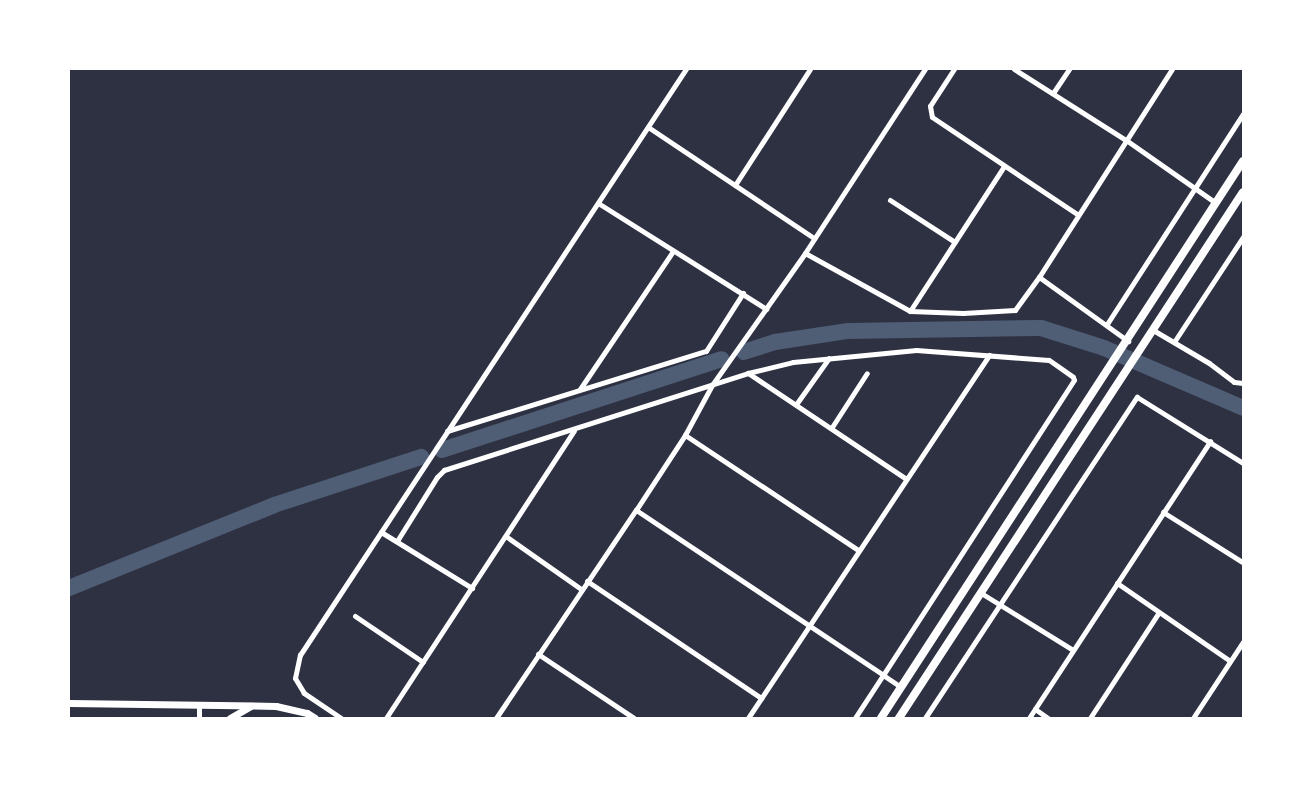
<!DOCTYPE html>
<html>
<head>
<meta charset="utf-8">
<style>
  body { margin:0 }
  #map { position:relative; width:1312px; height:787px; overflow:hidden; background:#2d3142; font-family:"Titillium Web",sans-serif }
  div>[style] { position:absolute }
  .river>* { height:16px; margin:-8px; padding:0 8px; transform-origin:8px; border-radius:8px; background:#4f5d75 }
  .minor>* { height:5px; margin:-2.5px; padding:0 2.5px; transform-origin:2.5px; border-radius:2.5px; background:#fff }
  .tertiary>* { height:7px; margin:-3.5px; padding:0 3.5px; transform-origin:3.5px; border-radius:3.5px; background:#fff }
  .secondary>* { height:8px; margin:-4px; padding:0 4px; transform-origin:4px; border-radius:4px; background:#fff }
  span { translate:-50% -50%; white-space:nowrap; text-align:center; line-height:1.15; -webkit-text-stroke:5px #fff; paint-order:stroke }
  .frame { position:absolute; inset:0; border:70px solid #fff; pointer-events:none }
</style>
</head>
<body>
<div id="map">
  <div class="river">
    <i style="left:744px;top:352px;width:33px;rotate:-18deg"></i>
    <i style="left:775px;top:342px;width:74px;rotate:-8.6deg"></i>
    <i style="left:848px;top:331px;width:193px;rotate:-0.9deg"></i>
    <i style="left:1041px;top:328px;width:66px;rotate:17.6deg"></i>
    <i style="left:1104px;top:348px;width:151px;rotate:23.3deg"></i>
    <i style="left:442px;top:450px;width:294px;rotate:-18deg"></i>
    <i style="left:69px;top:588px;width:221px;rotate:-22deg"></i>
    <i style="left:274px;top:505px;width:155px;rotate:-18.1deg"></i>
  </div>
  <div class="minor">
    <i style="left:954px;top:69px;width:44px;rotate:123deg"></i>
    <i style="left:930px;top:106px;width:11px;rotate:80deg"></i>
    <i style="left:932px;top:117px;width:174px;rotate:33.8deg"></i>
    <i style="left:1014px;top:69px;width:133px;rotate:32.4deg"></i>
    <i style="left:1126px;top:140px;width:110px;rotate:35deg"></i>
    <i style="left:1053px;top:93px;width:29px;rotate:-56deg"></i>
    <i style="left:648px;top:127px;width:200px;rotate:33.8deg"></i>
    <i style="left:735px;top:185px;width:138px;rotate:-57.1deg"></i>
    <i style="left:890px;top:200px;width:77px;rotate:32.9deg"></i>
    <i style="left:598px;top:203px;width:199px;rotate:32.2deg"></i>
    <i style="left:805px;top:253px;width:120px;rotate:28.9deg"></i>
    <i style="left:910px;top:311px;width:53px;rotate:2.2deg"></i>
    <i style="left:963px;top:313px;width:52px;rotate:-3.3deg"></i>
    <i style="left:1015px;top:310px;width:41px;rotate:-54deg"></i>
    <i style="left:1039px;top:277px;width:247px;rotate:-57.4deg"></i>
    <i style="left:1039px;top:277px;width:110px;rotate:35.7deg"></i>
    <i style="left:910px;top:311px;width:173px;rotate:-57deg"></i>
    <i style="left:1107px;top:324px;width:250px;rotate:-57.1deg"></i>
    <i style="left:1153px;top:330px;width:65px;rotate:30.5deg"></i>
    <i style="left:1209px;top:363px;width:31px;rotate:37deg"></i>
    <i style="left:1234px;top:382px;width:9px;rotate:6deg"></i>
    <i style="left:1174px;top:342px;width:126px;rotate:-56.7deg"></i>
    <i style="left:748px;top:373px;width:189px;rotate:33.8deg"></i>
    <i style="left:580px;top:389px;width:166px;rotate:-56deg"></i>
    <i style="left:797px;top:403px;width:55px;rotate:-54.6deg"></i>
    <i style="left:832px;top:427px;width:64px;rotate:-57.1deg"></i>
    <i style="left:447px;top:431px;width:271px;rotate:-17.2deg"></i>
    <i style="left:706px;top:351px;width:69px;rotate:-57.5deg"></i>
    <i style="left:685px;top:435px;width:208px;rotate:33.6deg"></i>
    <i style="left:636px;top:510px;width:297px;rotate:33.7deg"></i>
    <i style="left:883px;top:675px;width:51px;rotate:123.1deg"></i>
    <i style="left:1163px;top:512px;width:93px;rotate:32.3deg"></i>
    <i style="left:381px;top:532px;width:107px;rotate:31.6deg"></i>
    <i style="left:507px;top:537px;width:90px;rotate:35.1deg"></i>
    <i style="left:397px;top:541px;width:75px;rotate:-58deg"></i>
    <i style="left:437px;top:477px;width:10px;rotate:-45deg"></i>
    <i style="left:444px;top:470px;width:319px;rotate:-17.7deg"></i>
    <i style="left:748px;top:373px;width:46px;rotate:-13.7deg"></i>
    <i style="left:793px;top:362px;width:124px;rotate:-5.6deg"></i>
    <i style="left:916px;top:350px;width:133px;rotate:4.3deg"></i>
    <i style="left:1049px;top:360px;width:29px;rotate:35deg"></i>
    <i style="left:1073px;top:377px;width:3px;rotate:72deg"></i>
    <i style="left:1074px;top:380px;width:351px;rotate:122.9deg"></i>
    <i style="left:883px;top:675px;width:22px;rotate:34deg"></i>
    <i style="left:587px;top:581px;width:210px;rotate:33.9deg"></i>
    <i style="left:1117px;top:583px;width:137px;rotate:34.6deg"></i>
    <i style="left:981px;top:593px;width:108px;rotate:31.8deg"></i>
    <i style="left:355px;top:616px;width:82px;rotate:34.1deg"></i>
    <i style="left:538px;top:654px;width:115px;rotate:33.7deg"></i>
    <i style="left:199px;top:704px;width:14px;rotate:90deg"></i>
    <i style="left:1035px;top:709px;width:16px;rotate:35deg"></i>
    <i style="left:341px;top:718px;width:45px;rotate:-146deg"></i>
    <i style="left:304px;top:693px;width:17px;rotate:-121deg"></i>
    <i style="left:295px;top:678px;width:24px;rotate:-78deg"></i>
    <i style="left:300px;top:655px;width:702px;rotate:-56.63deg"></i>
    <i style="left:386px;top:718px;width:343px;rotate:-56.8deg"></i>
    <i style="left:496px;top:718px;width:251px;rotate:-56.1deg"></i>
    <i style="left:636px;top:510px;width:90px;rotate:-56.8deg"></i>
    <i style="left:685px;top:435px;width:57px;rotate:-61.6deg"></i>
    <i style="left:712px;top:385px;width:161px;rotate:-54.8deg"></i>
    <i style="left:805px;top:253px;width:220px;rotate:-56.9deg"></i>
    <i style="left:748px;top:718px;width:436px;rotate:-56.4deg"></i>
    <i style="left:925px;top:718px;width:385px;rotate:-56.6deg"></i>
    <i style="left:1137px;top:397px;width:125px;rotate:31.9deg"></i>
    <i style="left:1029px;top:718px;width:331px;rotate:-56.8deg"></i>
    <i style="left:1090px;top:718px;width:126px;rotate:-56.9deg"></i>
    <i style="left:1193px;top:718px;width:91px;rotate:-56.7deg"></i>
  </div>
  <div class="tertiary">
    <i style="left:69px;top:703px;width:207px;rotate:0.8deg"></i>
    <i style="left:276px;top:706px;width:32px;rotate:13deg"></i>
    <i style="left:307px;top:713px;width:9px;rotate:32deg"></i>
    <i style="left:230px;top:718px;width:24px;rotate:-30deg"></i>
  </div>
  <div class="secondary">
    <i style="left:881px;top:718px;width:664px;rotate:-56.98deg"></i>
    <i style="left:899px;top:718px;width:628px;rotate:-56.82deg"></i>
  </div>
  <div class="frame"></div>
</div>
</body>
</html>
